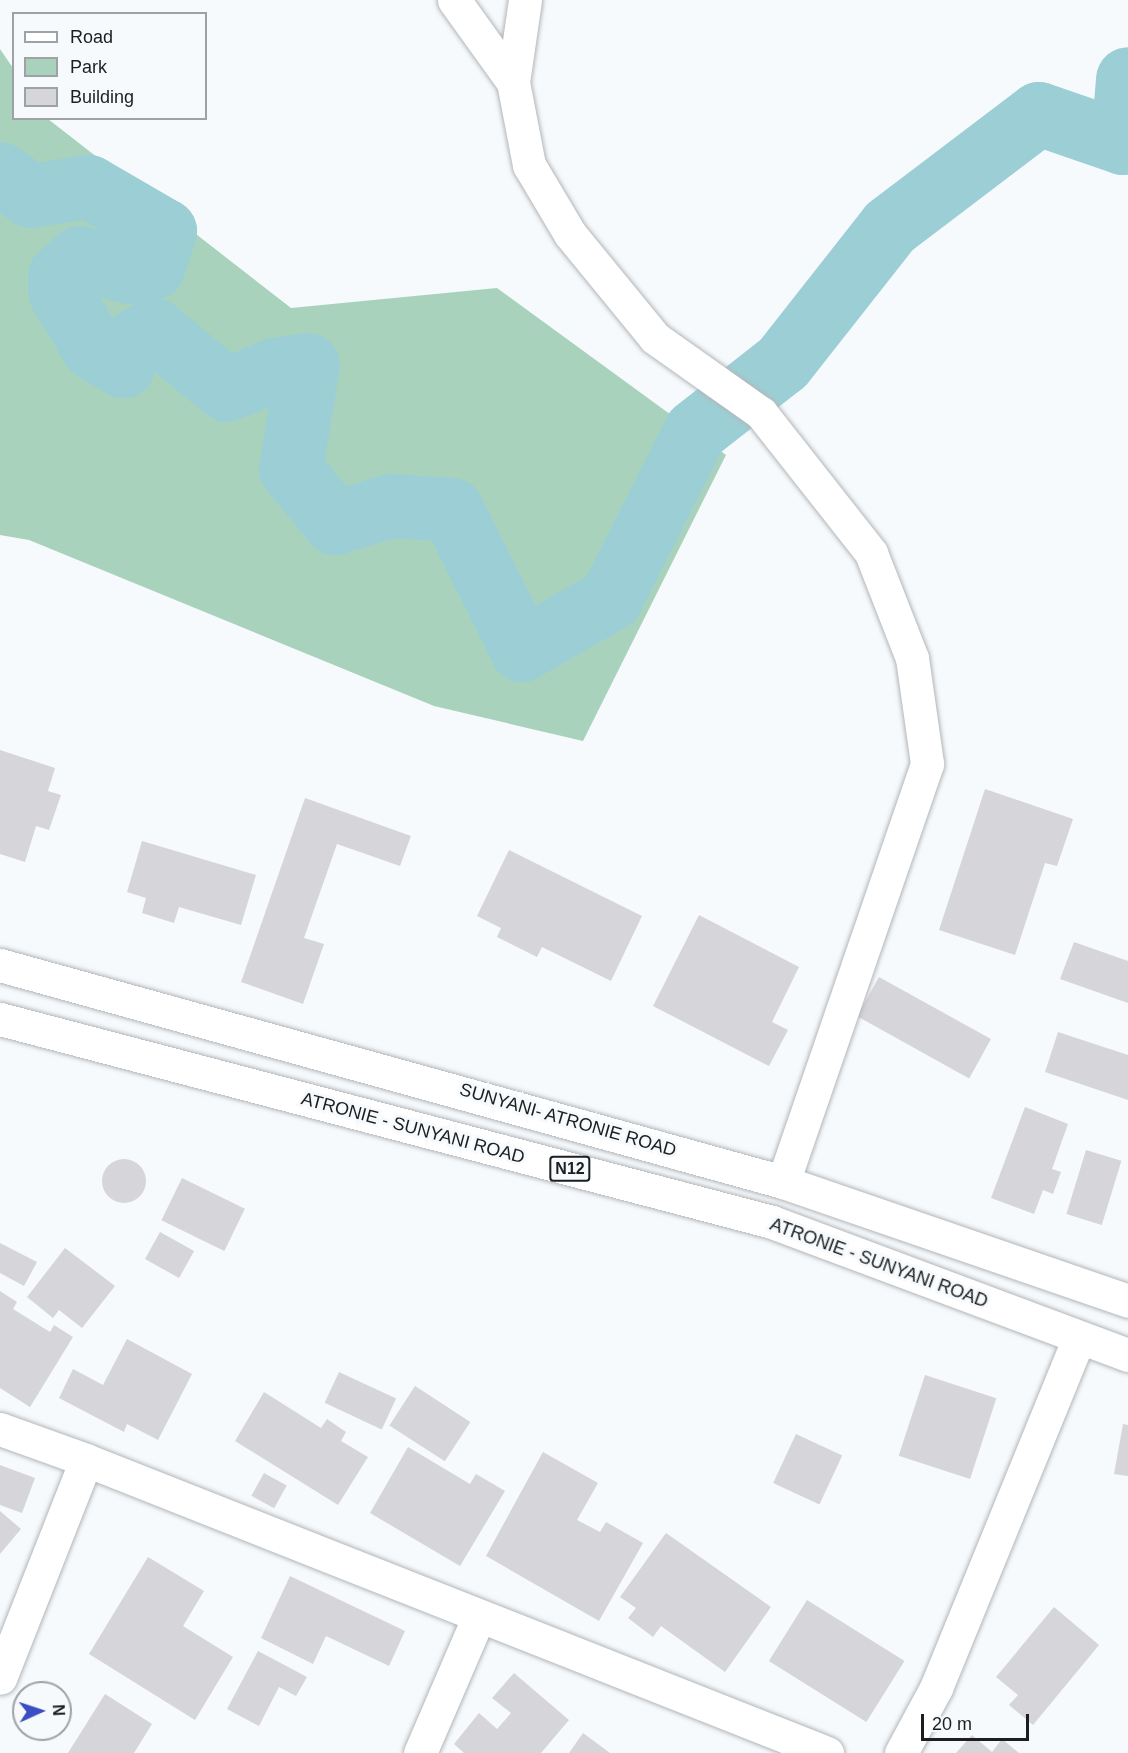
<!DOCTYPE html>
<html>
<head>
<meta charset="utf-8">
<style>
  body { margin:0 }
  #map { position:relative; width:1128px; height:1753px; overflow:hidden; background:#f6fafd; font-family:Arial,sans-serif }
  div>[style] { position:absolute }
  .green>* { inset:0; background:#a9d2bd }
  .river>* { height:64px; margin:-32px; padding:0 32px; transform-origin:32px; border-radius:32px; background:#9ccfd5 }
  .building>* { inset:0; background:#d6d5d9; transform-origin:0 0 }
  .round { border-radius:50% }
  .roads { filter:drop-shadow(0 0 2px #b2b6b9) drop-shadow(0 0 2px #b2b6b9) }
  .street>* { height:33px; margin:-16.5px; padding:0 16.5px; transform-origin:16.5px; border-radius:16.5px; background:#fff }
  .highway>* { height:33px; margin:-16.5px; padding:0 16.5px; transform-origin:16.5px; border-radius:16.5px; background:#fff }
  span { translate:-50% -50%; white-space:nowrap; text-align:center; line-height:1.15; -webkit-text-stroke:6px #f6fafd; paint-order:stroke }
  .shield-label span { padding:2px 4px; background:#f6fafd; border:2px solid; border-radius:4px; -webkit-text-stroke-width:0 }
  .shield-label { font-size:16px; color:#1c1e1f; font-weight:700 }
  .street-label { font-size:18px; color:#1c1e1f }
  .legend { position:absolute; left:12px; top:12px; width:195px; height:108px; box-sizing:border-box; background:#f6fafd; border:2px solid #9fa2a4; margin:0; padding:8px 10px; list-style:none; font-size:18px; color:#1c1e1f }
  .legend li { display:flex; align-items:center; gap:12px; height:30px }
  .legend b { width:30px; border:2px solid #9fa2a4 }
  .north { position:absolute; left:12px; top:1681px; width:60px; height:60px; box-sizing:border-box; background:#f6fafd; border:2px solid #9fa2a4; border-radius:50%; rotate:87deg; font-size:16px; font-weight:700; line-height:24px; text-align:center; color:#1c1e1f }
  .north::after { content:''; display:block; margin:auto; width:21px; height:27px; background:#3b4fc2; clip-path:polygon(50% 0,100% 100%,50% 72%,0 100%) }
  .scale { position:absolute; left:921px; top:1714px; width:108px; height:27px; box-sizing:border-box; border:3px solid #1c1e1f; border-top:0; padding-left:8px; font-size:18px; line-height:21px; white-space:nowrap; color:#1c1e1f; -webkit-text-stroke:4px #f6fafd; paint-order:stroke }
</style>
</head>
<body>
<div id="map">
  <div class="green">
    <i style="clip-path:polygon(0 49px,13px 68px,14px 118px,48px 119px,291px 308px,497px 288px,726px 455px,583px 741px,434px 706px,29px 540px,0 535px)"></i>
  </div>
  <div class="river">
    <i style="left:0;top:174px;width:38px;rotate:35deg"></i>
    <i style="left:31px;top:196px;width:59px;rotate:-8.8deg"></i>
    <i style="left:89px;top:187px;width:88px;rotate:30.1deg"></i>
    <i style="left:165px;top:231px;width:39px;rotate:108deg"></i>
    <i style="left:153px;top:268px;width:24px;rotate:171deg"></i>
    <i style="left:129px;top:272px;width:51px;rotate:-164.1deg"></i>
    <i style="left:80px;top:258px;width:27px;rotate:138deg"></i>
    <i style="left:60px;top:276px;width:16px;rotate:90deg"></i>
    <i style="left:60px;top:292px;width:66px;rotate:59.2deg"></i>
    <i style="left:94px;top:349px;width:34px;rotate:30deg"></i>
    <i style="left:123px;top:366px;width:28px;rotate:-64deg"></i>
    <i style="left:135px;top:341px;width:22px;rotate:-30deg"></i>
    <i style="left:154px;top:330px;width:94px;rotate:39.4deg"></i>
    <i style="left:227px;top:390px;width:52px;rotate:-22.6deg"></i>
    <i style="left:275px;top:370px;width:33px;rotate:-9deg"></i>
    <i style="left:308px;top:365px;width:105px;rotate:99.3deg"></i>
    <i style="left:291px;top:469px;width:70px;rotate:50.8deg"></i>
    <i style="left:335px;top:523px;width:59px;rotate:-16.9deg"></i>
    <i style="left:391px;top:506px;width:61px;rotate:3.8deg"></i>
    <i style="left:452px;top:510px;width:157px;rotate:63.4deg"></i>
    <i style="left:522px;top:650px;width:103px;rotate:-29.8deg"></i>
    <i style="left:611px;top:599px;width:188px;rotate:-63.2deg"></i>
    <i style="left:696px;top:431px;width:110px;rotate:-38deg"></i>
    <i style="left:783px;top:363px;width:173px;rotate:-51.8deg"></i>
    <i style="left:890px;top:227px;width:187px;rotate:-37.2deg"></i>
    <i style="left:1039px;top:114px;width:89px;rotate:19deg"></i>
    <i style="left:1123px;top:143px;width:64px;rotate:-85.5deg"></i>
  </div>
  <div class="building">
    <i style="clip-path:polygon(0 750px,55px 768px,48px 791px,61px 795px,49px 830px,36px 826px,25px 862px,0 854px)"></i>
    <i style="clip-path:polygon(985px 789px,1073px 819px,1057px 866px,1045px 863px,1015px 955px,939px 930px)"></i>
    <i style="clip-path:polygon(305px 798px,411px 836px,400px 866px,337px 844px,304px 938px,324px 944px,303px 1004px,241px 982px)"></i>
    <i style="clip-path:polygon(142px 841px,256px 875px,241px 925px,179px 907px,174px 923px,142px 913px,146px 898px,127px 892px)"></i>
    <i style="clip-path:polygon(509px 850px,642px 916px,611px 981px,542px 947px,537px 957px,497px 937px,501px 928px,477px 916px)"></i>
    <i style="clip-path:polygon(699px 915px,799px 967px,772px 1022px,788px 1030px,769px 1066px,653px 1006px)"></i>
    <i style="clip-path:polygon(1074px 942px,1128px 961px,1128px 1003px,1060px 979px)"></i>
    <i style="left:879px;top:977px;width:128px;height:45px;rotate:29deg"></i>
    <i style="clip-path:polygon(1058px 1032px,1128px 1055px,1128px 1100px,1045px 1072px)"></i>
    <i style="clip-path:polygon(1025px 1107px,1068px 1124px,1052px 1169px,1061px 1172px,1053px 1194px,1043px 1190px,1034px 1214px,991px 1198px)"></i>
    <i style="left:1086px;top:1150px;width:37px;height:67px;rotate:17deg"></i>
    <i class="round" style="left:102px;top:1159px;width:44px;height:44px"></i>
    <i style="left:182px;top:1178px;width:70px;height:47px;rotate:26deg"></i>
    <i style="left:160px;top:1232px;width:39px;height:31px;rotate:29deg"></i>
    <i style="clip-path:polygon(0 1243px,37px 1262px,24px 1286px,0 1273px)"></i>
    <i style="clip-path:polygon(65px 1248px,115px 1286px,82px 1328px,59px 1310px,53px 1318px,27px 1297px)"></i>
    <i style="clip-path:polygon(0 1291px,17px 1302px,13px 1309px,50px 1332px,54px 1325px,73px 1337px,30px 1407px,0 1388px)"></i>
    <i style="clip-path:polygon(127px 1339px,192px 1374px,158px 1440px,127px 1424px,124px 1432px,59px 1398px,73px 1369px,103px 1385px)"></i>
    <i style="left:339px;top:1372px;width:63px;height:34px;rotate:25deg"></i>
    <i style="left:925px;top:1375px;width:75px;height:85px;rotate:18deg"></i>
    <i style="left:415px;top:1386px;width:66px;height:47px;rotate:33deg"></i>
    <i style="clip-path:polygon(264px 1392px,321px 1428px,327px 1419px,346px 1432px,341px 1441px,368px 1457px,338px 1505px,235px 1441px)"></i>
    <i style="clip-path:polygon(1123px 1424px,1128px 1425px,1128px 1476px,1114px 1474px)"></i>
    <i style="left:796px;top:1434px;width:51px;height:54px;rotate:25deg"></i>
    <i style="clip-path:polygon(408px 1447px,470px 1484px,476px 1474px,505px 1491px,460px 1566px,370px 1513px)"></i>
    <i style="clip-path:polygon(543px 1452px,598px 1483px,577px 1520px,600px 1532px,606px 1522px,643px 1543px,599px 1621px,486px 1556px)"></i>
    <i style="clip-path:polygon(0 1465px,35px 1478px,22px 1513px,0 1505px)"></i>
    <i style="left:264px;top:1473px;width:26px;height:26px;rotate:29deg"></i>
    <i style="clip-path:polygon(0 1511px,21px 1529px,0 1554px)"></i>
    <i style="clip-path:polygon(666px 1533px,771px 1607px,725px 1672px,661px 1626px,653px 1637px,628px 1618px,636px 1608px,620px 1597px)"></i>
    <i style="clip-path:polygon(148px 1557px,204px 1591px,183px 1626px,233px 1657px,195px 1720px,89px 1654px)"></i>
    <i style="clip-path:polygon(290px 1576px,405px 1631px,389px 1666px,326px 1636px,313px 1664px,261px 1638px)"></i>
    <i style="left:807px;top:1600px;width:115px;height:72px;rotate:32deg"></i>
    <i style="clip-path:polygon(1054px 1607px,1099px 1645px,1033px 1725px,1009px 1705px,1018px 1695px,996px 1677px)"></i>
    <i style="clip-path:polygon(258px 1651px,307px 1677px,296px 1696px,279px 1687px,259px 1726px,227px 1709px)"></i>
    <i style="clip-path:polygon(514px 1673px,569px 1720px,541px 1753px,464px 1753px,454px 1744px,479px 1713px,497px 1729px,511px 1713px,492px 1698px)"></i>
    <i style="clip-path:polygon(105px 1694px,152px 1724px,134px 1753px,68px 1753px)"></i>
    <i style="clip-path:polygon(583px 1733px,610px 1753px,569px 1753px)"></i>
    <i style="clip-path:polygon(972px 1735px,992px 1752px,1002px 1739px,1019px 1753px,956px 1753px)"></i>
  </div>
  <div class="roads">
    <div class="street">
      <i style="left:454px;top:0;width:101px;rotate:54.3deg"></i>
      <i style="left:525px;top:0;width:83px;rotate:98.3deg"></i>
      <i style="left:513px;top:82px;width:85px;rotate:79.1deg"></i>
      <i style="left:529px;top:165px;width:80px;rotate:59.3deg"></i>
      <i style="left:570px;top:234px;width:134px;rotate:50.7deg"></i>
      <i style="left:655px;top:338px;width:130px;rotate:35.3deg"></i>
      <i style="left:761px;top:413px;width:178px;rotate:51.8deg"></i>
      <i style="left:871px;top:553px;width:113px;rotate:68.7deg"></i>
      <i style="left:912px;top:658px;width:107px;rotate:81.9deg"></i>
      <i style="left:927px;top:764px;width:442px;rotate:109deg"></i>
      <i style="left:0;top:1429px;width:91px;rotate:19.8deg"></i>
      <i style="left:86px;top:1460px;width:234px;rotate:111.5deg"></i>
      <i style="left:86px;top:1460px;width:797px;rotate:21.57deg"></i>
      <i style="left:420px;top:1753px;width:149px;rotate:-66.7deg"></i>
      <i style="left:901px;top:1753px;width:74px;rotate:-61.7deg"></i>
      <i style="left:936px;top:1688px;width:378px;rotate:-67.8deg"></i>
    </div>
    <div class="highway">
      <i style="left:0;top:965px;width:813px;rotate:15.49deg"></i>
      <i style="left:783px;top:1182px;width:365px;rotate:19deg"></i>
      <i style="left:0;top:1019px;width:798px;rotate:14.73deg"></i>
      <i style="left:772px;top:1222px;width:380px;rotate:20.5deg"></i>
    </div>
  </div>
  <div class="shield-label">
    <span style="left:570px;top:1169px">N12</span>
  </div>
  <div class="street-label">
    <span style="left:568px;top:1120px;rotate:16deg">SUNYANI- ATRONIE ROAD</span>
    <span style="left:413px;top:1128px;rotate:15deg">ATRONIE - SUNYANI ROAD</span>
    <span style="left:879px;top:1263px;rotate:20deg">ATRONIE - SUNYANI ROAD</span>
  </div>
  <ul class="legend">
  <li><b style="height:8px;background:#fff"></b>Road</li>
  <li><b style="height:16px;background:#a9d2bd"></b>Park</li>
  <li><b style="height:16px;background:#d6d5d9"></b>Building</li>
  </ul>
  <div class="north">N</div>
  <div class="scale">20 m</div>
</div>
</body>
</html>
